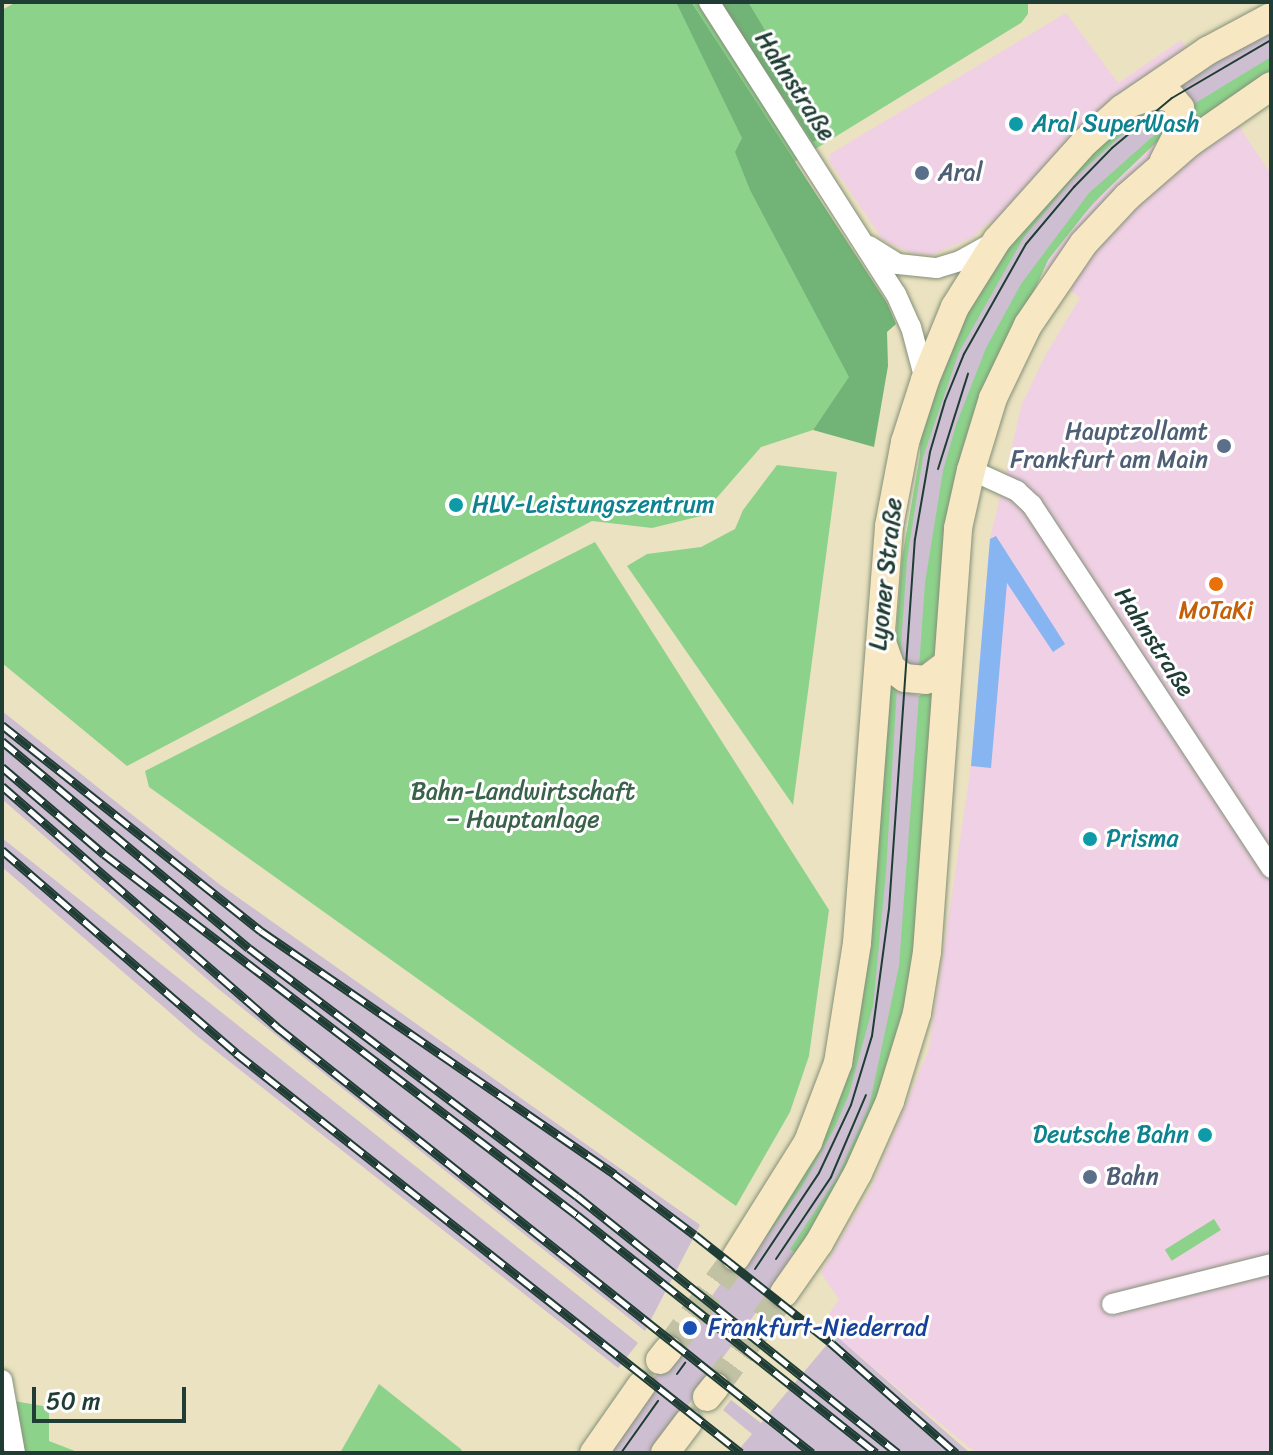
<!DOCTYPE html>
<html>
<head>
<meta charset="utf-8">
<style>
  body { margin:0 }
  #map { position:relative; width:1273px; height:1455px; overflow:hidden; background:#eae2c0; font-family:Sriracha,sans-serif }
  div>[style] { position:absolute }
  .built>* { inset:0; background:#f0d0e4 }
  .industrial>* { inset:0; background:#cebed1 }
  .green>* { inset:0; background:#8dd28b; transform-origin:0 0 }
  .forest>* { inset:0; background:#72b477 }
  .water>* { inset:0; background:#86b5f1 }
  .secondary-tunnel>* { height:28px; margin-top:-14px; transform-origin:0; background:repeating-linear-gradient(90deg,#c1c1a4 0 28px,transparent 0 42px) }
  .roads { filter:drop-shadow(0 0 2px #84907a) drop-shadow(0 0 2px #84907a) }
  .street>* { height:20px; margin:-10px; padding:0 10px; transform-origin:10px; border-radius:10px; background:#fff }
  .secondary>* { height:28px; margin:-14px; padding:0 14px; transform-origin:14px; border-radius:14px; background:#f7e8c3 }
  .tram>* { height:2px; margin:-1px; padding:0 1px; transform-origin:1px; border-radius:1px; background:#1f3d34 }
  .rail>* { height:9px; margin-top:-4.5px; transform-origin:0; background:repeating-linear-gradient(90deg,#fff 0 18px,#1f3d34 0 36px); box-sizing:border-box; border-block:2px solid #1f3d34 }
  .dots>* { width:22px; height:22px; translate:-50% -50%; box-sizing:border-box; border:4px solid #fff; border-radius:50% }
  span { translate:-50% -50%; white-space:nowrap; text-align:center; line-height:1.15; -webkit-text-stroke:6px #fff; paint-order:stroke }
  .street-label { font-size:24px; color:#1f3d34 }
  .culture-label { font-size:24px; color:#0d838f }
  .left { translate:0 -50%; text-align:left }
  .right { translate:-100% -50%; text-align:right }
  .service-label { font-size:24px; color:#4e5e75 }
  .food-label { font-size:24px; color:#c56008 }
  .park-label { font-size:24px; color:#3a624a }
  .transit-label { font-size:24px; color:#164399 }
  .frame { position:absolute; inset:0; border:4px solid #1f3d34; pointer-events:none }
  .scale { position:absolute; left:32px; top:1387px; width:154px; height:36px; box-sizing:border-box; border:4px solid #1f3d34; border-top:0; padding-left:10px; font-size:24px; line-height:28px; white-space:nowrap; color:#1f3d34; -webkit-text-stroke:6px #fff; paint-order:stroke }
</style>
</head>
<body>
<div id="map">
  <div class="built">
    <i style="clip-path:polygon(1066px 13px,1118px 83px,1181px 40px,1271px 174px,1271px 1453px,976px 1453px,822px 1325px,839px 1299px,821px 1273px,873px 1184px,929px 1049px,971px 766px,990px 539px,1022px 404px,1045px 356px,1080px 298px,990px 221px,973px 237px,932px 255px,912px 253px,883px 240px,830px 162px,830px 154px)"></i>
  </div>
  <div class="industrial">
    <i style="clip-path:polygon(1271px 25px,1271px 74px,1193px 127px,1170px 85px)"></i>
    <i style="clip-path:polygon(1157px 103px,1169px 122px,1165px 134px,1125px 170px,1063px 237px,1048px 260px,1033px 293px,924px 665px,910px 666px,900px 659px,902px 559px,920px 456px,921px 427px,965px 311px,1067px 174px)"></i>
    <i style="clip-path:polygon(897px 687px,919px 696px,934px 690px,911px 983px,855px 1154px,798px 1255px,653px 1453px,601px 1453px,813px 1153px)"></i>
    <i style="clip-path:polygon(2px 711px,219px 884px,700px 1225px,645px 1331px,216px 987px,2px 799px)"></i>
    <i style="clip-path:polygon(2px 838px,638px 1343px,618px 1368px,197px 1036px,2px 867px)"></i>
    <i style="clip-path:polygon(835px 1335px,970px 1453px,736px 1453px,752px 1434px,723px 1410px,731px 1400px,761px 1423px)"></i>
  </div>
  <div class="green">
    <i style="clip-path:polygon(16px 2px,1028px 2px,1028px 14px,1021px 23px,750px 189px,850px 377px,813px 430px,761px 447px,701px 516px,652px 528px,592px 521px,127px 766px,2px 663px,2px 10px)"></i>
    <i style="clip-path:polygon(1271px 57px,1271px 74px,1193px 127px,1189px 107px)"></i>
    <i style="clip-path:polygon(1157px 103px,1071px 181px,1024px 237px,959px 352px,923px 457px,907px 560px,900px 659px,895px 647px,902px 559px,920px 456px,921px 427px,965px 311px,1007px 244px,1067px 174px,1143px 104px)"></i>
    <i style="clip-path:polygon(1169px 122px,1165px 134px,1093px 203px,1048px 260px,1033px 293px,935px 654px,919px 667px,925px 583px,943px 471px,956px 425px,986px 348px,1021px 284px,1089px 193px)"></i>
    <i style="clip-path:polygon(777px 465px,837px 472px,793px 805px,627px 566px,647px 554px,701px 547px,735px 529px,743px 510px)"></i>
    <i style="clip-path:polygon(595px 542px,829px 910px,809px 1056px,790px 1112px,736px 1206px,149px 787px,145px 771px)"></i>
    <i style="clip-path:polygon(884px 665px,897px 687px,886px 872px,873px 1006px,849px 1094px,835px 1127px,801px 1188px,768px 1235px,760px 1231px,813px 1153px)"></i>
    <i style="clip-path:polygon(934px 690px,911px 983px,892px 1057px,855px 1154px,798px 1255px,790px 1249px,838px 1176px,869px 1107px,899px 966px,919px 696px)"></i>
    <i style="left:1214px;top:1219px;width:13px;height:58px;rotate:58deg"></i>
    <i style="clip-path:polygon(379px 1384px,462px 1450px,460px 1453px,340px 1453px)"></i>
    <i style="clip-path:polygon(2px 1399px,49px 1407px,49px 1441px,80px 1453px,2px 1453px)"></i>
  </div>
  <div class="forest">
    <i style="clip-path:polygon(676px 2px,691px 2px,887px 303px,896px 324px,887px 332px,888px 366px,874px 447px,813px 430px,849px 377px,750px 190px,735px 152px,742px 138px)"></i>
    <i style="clip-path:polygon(720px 2px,748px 2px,824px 128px,823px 136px,813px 142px)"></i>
  </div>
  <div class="water">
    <i style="clip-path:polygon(996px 536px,1065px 644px,1053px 652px,1007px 583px,991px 768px,971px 766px,990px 539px)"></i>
  </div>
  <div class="secondary-tunnel">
    <i style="left:668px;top:1350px;width:115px;rotate:-53.8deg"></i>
    <i style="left:715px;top:1387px;width:117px;rotate:-53.7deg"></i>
  </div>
  <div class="roads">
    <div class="street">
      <i style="left:709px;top:2px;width:347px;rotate:57.4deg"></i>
      <i style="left:896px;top:294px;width:36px;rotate:66deg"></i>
      <i style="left:911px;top:327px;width:55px;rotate:75.2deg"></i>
      <i style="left:869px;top:246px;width:34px;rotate:32deg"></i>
      <i style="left:898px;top:264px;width:39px;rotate:6deg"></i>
      <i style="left:937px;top:268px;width:24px;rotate:-17deg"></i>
      <i style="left:960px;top:261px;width:39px;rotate:-29deg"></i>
      <i style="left:971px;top:470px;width:51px;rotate:24.5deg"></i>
      <i style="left:1017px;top:491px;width:21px;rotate:43deg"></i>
      <i style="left:1032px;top:505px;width:435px;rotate:56.6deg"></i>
      <i style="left:1112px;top:1304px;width:164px;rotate:-14.1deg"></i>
      <i style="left:2px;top:1380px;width:74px;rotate:79.9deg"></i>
    </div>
    <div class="secondary">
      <i style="left:1136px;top:101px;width:21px;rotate:-17deg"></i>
      <i style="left:1156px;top:95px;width:16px;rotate:11deg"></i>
      <i style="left:1172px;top:98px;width:13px;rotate:51deg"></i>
      <i style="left:1180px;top:108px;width:29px;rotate:98deg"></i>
      <i style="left:1176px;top:137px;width:27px;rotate:117deg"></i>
      <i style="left:881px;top:639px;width:31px;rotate:71deg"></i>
      <i style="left:891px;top:668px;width:17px;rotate:36deg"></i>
      <i style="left:905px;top:678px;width:21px;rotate:5deg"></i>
      <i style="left:926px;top:680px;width:25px;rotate:-37deg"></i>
      <i style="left:736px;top:1257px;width:136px;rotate:-57.9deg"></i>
      <i style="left:808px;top:1142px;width:85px;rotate:-69.2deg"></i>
      <i style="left:838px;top:1063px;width:121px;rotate:-81deg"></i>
      <i style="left:857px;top:943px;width:418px;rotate:-85.6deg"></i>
      <i style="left:889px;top:526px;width:86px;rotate:-79.2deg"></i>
      <i style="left:905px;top:442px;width:65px;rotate:-72.1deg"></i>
      <i style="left:925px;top:380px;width:79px;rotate:-67.7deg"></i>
      <i style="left:955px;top:307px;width:79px;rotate:-57.9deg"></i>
      <i style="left:997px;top:240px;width:132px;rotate:-48.1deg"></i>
      <i style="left:1085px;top:142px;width:50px;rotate:-41.7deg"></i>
      <i style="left:1122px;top:109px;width:103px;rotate:-34.3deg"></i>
      <i style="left:1207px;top:51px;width:72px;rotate:-28deg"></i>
      <i style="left:784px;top:1293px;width:61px;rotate:-55deg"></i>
      <i style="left:819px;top:1243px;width:80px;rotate:-60.9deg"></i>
      <i style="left:858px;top:1173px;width:79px;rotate:-66deg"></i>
      <i style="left:890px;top:1101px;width:92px;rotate:-72.9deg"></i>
      <i style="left:917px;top:1013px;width:62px;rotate:-80.7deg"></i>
      <i style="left:927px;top:952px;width:425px;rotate:-85.8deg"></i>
      <i style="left:958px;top:528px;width:59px;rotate:-77.4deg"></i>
      <i style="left:971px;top:470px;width:75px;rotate:-73deg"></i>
      <i style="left:993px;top:398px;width:81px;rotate:-64.4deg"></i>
      <i style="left:1028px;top:325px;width:99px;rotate:-55.7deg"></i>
      <i style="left:1084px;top:243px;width:63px;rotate:-46.9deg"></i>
      <i style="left:1127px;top:197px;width:82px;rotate:-41.1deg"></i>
      <i style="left:1189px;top:143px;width:100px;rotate:-34.8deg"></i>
      <i style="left:660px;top:1360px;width:13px;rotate:-51deg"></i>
      <i style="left:707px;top:1397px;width:13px;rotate:-51deg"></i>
      <i style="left:594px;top:1453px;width:82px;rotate:-55deg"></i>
      <i style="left:665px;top:1453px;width:38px;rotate:-53deg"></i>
    </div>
  </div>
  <div class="tram">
    <i style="left:938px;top:469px;width:100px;rotate:-72.5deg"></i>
    <i style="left:776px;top:1259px;width:99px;rotate:-56.1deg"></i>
    <i style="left:831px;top:1177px;width:89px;rotate:-66.9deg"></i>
    <i style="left:755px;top:1269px;width:115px;rotate:-56.3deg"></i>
    <i style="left:819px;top:1173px;width:75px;rotate:-64.8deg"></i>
    <i style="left:851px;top:1105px;width:72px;rotate:-73.1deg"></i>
    <i style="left:872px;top:1036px;width:128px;rotate:-82.4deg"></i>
    <i style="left:889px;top:909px;width:371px;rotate:-86deg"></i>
    <i style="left:915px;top:539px;width:88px;rotate:-80.2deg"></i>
    <i style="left:930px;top:452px;width:53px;rotate:-73.6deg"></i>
    <i style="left:945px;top:401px;width:51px;rotate:-68deg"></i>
    <i style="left:964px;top:354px;width:126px;rotate:-60.6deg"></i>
    <i style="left:1026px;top:244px;width:75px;rotate:-49.9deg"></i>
    <i style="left:1074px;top:187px;width:54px;rotate:-45.7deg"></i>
    <i style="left:1112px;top:148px;width:78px;rotate:-39.8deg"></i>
    <i style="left:1172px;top:98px;width:115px;rotate:-30.4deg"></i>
    <i style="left:677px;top:1374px;width:14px;rotate:-54deg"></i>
    <i style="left:621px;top:1453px;width:64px;rotate:-54.6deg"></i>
  </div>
  <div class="rail">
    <i style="left:2px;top:725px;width:331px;rotate:38.5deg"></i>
    <i style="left:261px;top:931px;width:429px;rotate:34.5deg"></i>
    <i style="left:614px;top:1174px;width:101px;rotate:37deg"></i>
    <i style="left:695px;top:1235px;width:172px;rotate:38.4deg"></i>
    <i style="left:830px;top:1342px;width:168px;rotate:41.4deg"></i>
    <i style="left:2px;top:741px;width:322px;rotate:40deg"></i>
    <i style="left:249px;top:948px;width:411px;rotate:37.1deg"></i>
    <i style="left:577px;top:1196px;width:411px;rotate:38.7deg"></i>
    <i style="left:2px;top:767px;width:134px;rotate:40.5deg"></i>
    <i style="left:104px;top:854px;width:595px;rotate:37.35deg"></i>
    <i style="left:577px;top:1215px;width:382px;rotate:38.5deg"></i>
    <i style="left:2px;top:786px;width:366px;rotate:41.2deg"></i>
    <i style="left:277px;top:1027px;width:684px;rotate:38.53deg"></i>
    <i style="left:2px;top:850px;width:310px;rotate:40.9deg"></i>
    <i style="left:236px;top:1053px;width:644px;rotate:38.38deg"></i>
  </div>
  <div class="dots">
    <i style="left:1016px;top:124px;background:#0f9aa8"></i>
    <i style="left:922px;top:173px;background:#5c6f8a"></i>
    <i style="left:1224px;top:446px;background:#5c6f8a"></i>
    <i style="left:456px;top:505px;background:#0f9aa8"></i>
    <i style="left:1216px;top:584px;background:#e8710a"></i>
    <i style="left:1090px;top:839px;background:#0f9aa8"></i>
    <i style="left:1205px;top:1135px;background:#0f9aa8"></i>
    <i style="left:1090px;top:1177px;background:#5c6f8a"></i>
    <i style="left:690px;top:1328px;background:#1a4fb4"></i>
  </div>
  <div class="street-label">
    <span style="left:795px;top:86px;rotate:57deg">Hahnstraße</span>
    <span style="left:886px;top:574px;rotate:-84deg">Lyoner Straße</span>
    <span style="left:1154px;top:642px;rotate:57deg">Hahnstraße</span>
  </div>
  <div class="culture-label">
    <span class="left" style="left:1032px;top:124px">Aral SuperWash</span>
    <span class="left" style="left:472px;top:505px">HLV-Leistungszentrum</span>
    <span class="left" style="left:1106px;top:839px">Prisma</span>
    <span class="right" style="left:1189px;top:1135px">Deutsche Bahn</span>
  </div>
  <div class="service-label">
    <span class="left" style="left:938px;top:173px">Aral</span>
    <span class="right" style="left:1208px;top:446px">Hauptzollamt<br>Frankfurt am Main</span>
    <span class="left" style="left:1106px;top:1177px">Bahn</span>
  </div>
  <div class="food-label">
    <span style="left:1216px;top:611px">MoTaKi</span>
  </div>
  <div class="park-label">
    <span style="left:523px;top:806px">Bahn-Landwirtschaft<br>– Hauptanlage</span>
  </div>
  <div class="transit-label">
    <span class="left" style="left:708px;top:1328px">Frankfurt-Niederrad</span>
  </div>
  <div class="frame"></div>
  <div class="scale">50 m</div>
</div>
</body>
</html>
